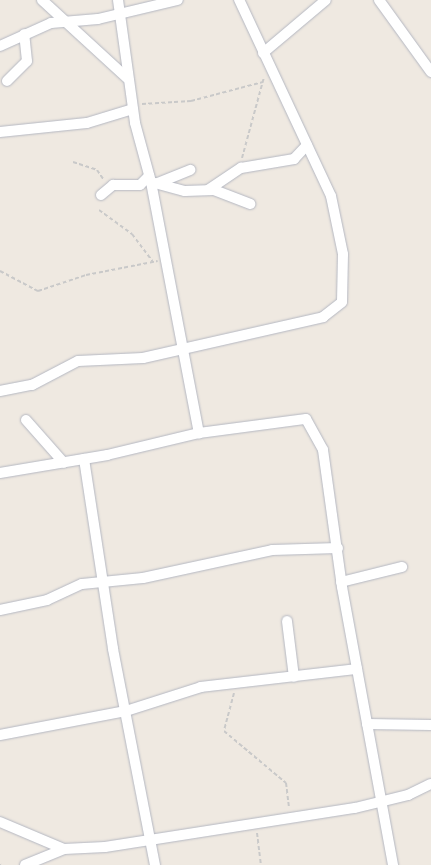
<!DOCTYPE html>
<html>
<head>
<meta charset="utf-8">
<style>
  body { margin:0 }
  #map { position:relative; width:431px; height:865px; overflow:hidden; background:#efe9e1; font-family:"Alegreya Sans",sans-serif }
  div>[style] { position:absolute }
  .path>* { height:2px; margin-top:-1px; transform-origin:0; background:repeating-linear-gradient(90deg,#c9c9c9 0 4px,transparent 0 6.5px) }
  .roads { filter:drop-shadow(0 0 1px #b4b7c1) drop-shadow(0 0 1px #b4b7c1) }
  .minor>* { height:10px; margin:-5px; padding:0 5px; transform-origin:5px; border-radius:5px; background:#fff }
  span { translate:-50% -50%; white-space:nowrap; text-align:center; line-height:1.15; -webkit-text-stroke:4px #fff; paint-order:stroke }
</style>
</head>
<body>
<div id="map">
  <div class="path">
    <i style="left:142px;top:104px;width:49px;rotate:-3.5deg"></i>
    <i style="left:191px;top:101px;width:74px;rotate:-14.8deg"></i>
    <i style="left:242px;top:158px;width:84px;rotate:-74.8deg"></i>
    <i style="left:73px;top:162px;width:25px;rotate:18deg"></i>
    <i style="left:97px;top:170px;width:12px;rotate:55deg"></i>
    <i style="left:99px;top:210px;width:41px;rotate:36deg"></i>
    <i style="left:132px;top:234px;width:34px;rotate:53deg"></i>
    <i style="left:0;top:271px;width:43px;rotate:27.8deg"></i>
    <i style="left:38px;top:291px;width:51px;rotate:-18.4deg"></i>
    <i style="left:86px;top:275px;width:73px;rotate:-11deg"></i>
    <i style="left:234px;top:693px;width:39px;rotate:105deg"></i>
    <i style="left:224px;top:731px;width:81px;rotate:40deg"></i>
    <i style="left:286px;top:783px;width:26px;rotate:83deg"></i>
    <i style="left:257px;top:833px;width:32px;rotate:83deg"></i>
    <i style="left:0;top:864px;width:1px;rotate:45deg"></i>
  </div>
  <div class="roads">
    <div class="minor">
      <i style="left:42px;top:0;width:115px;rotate:42.5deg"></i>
      <i style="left:118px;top:0;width:124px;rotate:82.1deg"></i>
      <i style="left:135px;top:123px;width:61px;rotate:74.8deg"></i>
      <i style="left:151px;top:182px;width:256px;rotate:79.2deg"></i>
      <i style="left:379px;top:0;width:89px;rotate:54.2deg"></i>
      <i style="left:0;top:46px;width:56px;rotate:-24.3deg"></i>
      <i style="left:51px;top:23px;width:47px;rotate:-4.9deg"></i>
      <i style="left:98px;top:19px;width:82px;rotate:-13.4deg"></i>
      <i style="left:263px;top:53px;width:82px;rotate:-40.1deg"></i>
      <i style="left:7px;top:81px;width:28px;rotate:-45deg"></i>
      <i style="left:27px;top:61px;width:27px;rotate:-96deg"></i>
      <i style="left:0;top:132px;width:87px;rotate:-5.9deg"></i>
      <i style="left:87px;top:123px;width:48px;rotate:-16.9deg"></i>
      <i style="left:151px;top:182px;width:35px;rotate:15deg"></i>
      <i style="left:185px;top:191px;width:29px;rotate:-2deg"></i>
      <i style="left:214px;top:190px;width:39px;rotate:21deg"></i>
      <i style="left:158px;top:183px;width:35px;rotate:-22deg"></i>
      <i style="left:208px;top:190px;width:40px;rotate:-34deg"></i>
      <i style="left:241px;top:168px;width:54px;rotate:-9.6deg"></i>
      <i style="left:294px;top:159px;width:19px;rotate:-47deg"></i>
      <i style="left:101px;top:195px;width:16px;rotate:-40deg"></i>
      <i style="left:113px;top:185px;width:27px"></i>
      <i style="left:140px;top:185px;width:13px;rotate:-45deg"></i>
      <i style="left:0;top:391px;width:33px;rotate:-11deg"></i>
      <i style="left:32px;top:385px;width:52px;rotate:-27.6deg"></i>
      <i style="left:78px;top:361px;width:65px;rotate:-2.6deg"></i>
      <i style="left:143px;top:358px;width:185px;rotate:-12.8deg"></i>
      <i style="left:323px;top:317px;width:24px;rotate:-38deg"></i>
      <i style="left:342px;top:302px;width:48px;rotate:-88.8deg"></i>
      <i style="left:343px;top:254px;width:59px;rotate:-101.7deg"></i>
      <i style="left:331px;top:196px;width:217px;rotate:-115.1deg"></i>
      <i style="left:26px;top:420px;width:57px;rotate:48.5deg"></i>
      <i style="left:84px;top:459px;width:192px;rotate:81.3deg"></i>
      <i style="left:113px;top:649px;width:220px;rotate:79deg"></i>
      <i style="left:0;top:473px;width:109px;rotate:-9.5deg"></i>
      <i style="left:107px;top:455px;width:95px;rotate:-13.4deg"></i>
      <i style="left:199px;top:433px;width:108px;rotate:-7.5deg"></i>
      <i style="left:306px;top:419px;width:35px;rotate:61deg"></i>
      <i style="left:323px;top:450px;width:138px;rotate:82.1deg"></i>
      <i style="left:342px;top:587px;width:283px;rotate:79.6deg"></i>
      <i style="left:341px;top:582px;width:63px;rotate:-13.8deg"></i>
      <i style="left:0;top:610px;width:48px;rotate:-12deg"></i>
      <i style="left:47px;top:600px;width:38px;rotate:-25deg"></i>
      <i style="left:82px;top:584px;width:61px;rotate:-5.6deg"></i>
      <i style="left:143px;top:578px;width:132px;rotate:-12.2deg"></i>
      <i style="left:272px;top:550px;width:66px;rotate:-1.7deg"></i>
      <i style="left:287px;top:621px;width:56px;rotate:82.9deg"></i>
      <i style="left:367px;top:724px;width:64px;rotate:0.9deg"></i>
      <i style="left:0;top:735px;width:128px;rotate:-10.8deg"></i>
      <i style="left:126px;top:711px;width:79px;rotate:-17.7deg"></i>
      <i style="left:201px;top:687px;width:157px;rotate:-6.6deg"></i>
      <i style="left:0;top:822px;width:69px;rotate:22.9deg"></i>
      <i style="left:25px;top:865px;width:42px;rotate:-22.3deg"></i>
      <i style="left:64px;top:849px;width:41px;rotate:-2.8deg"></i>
      <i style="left:105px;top:847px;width:253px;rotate:-8.9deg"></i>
      <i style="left:355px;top:808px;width:55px;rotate:-13.8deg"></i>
      <i style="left:408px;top:795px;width:25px;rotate:-26deg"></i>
    </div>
  </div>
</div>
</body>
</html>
